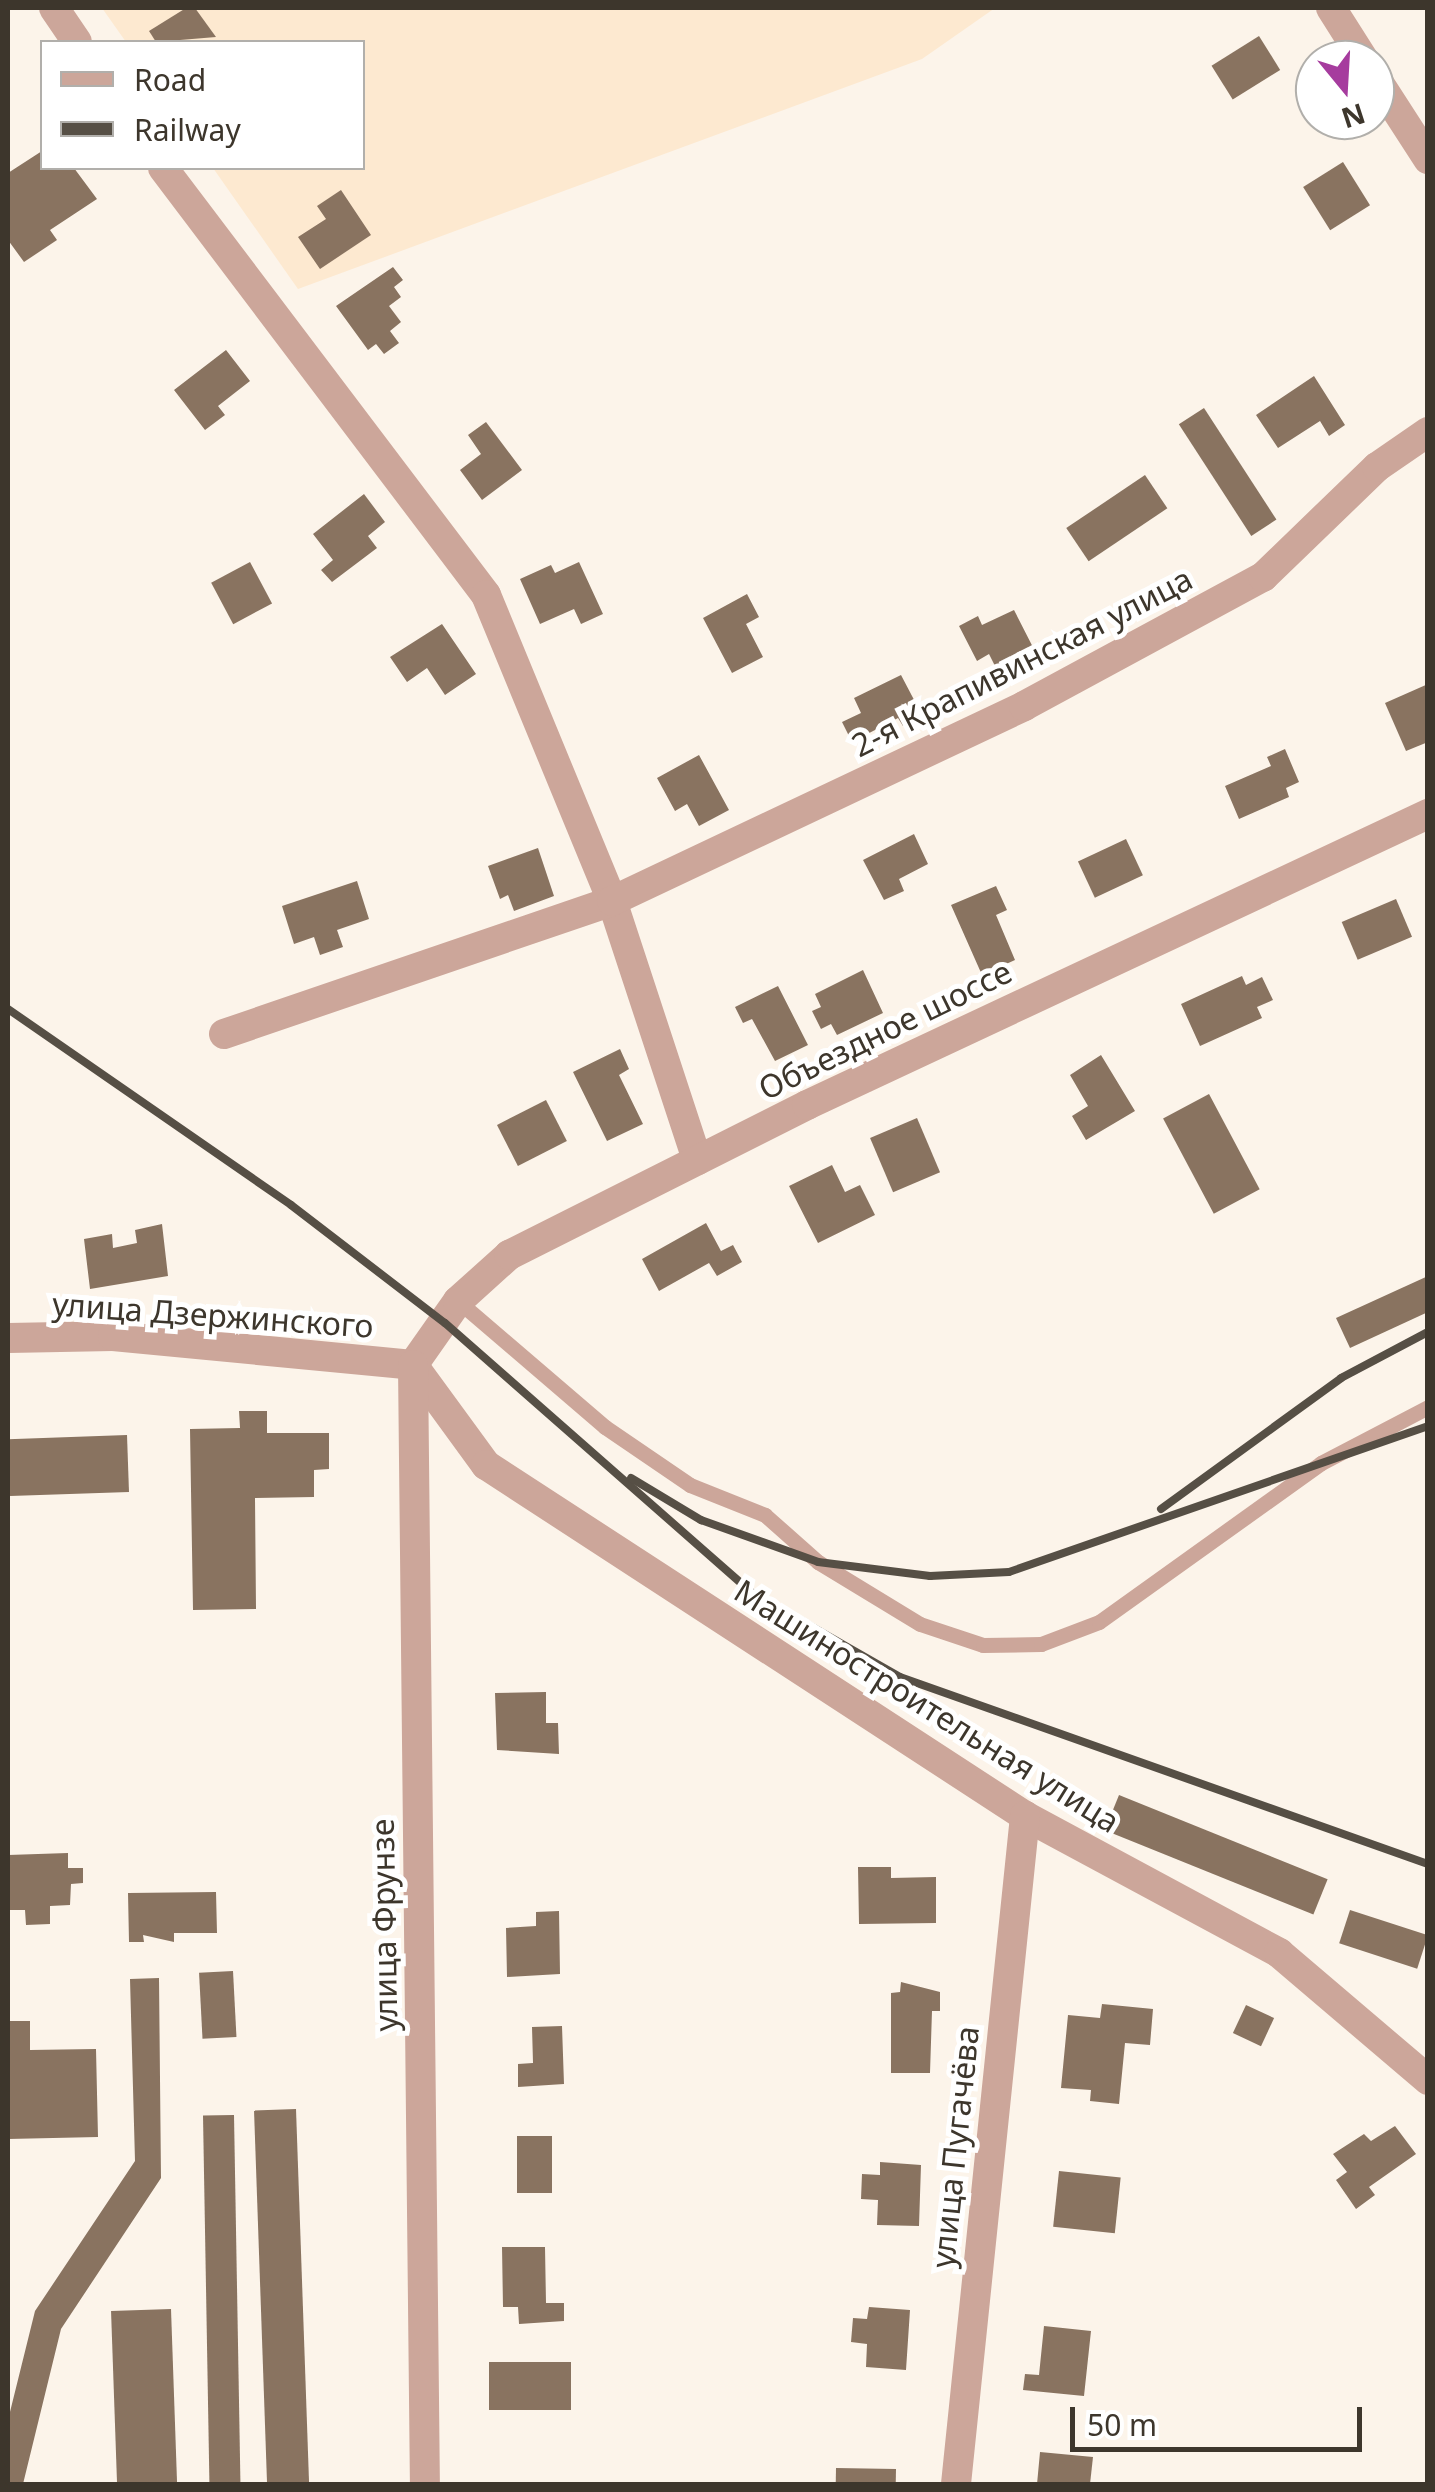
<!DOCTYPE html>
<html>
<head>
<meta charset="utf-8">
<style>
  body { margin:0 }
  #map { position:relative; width:1435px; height:2492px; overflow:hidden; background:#fcf4ea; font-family:"Noto Sans",sans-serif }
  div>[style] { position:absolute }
  .built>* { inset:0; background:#fde9d0 }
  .building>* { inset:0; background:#897360; transform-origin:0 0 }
  .lane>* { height:15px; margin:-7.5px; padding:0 7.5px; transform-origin:7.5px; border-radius:7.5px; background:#cca69a }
  .street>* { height:30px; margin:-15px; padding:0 15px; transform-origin:15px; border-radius:15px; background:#cca69a }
  .rail>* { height:8px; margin:-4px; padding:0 4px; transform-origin:4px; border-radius:4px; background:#564f45 }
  span { translate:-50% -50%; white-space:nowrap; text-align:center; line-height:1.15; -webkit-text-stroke:10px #fff; paint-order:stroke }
  .street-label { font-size:32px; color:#3d362c }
  .frame { position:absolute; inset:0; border:10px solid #3d362c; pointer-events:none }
  .legend { position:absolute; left:40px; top:40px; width:325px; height:130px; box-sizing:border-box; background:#fff; border:2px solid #b1afab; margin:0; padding:12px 18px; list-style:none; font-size:30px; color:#3d362c }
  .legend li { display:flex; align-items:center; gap:20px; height:50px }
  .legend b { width:50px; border:2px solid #b1afab }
  .north { position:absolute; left:1295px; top:40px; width:100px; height:100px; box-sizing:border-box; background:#fff; border:2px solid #b1afab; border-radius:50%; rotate:162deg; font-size:28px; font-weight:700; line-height:40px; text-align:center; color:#3d362c }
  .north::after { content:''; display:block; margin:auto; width:35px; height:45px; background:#a63c9e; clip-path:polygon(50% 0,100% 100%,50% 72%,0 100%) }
  .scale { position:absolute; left:1070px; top:2407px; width:292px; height:45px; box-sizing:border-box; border:5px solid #3d362c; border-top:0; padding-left:12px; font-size:30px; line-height:35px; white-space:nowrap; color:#3d362c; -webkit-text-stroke:8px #fff; paint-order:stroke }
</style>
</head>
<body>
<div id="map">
  <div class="built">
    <i style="clip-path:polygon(102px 8px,995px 8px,922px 59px,298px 289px,213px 168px,362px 168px,362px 42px,126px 42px)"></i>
  </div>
  <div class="building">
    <i style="clip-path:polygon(186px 8px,195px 8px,216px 37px,156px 42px,149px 31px)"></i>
    <i style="left:1259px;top:36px;width:40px;height:56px;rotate:58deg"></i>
    <i style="clip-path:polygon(42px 151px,42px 168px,74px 168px,97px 199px,50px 230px,57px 240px,24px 262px,8px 240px,8px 173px)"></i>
    <i style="left:1343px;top:162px;width:51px;height:47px;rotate:58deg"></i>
    <i style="clip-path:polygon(341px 190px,371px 235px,320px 269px,298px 237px,326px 219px,317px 206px)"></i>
    <i style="clip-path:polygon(393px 267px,403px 280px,394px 287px,401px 297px,389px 306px,401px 322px,390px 331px,399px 343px,384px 354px,376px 344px,368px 350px,336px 306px)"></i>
    <i style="clip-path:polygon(226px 350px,250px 381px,218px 406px,225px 415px,205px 430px,174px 390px)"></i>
    <i style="clip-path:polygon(1314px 376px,1345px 425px,1329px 436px,1320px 421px,1278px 448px,1256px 415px)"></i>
    <i style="left:1204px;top:408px;width:133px;height:30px;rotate:57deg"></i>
    <i style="clip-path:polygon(486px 422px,522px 470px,482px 500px,460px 470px,481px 454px,468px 435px)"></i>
    <i style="left:1145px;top:475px;width:40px;height:95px;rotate:56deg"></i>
    <i style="clip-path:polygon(364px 494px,385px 522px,368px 536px,377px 548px,332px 582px,321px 570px,333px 560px,313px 534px)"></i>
    <i style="left:250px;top:562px;width:47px;height:44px;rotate:62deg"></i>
    <i style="clip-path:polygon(579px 562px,603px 614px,581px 624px,574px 609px,540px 624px,520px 579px,551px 565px,555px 573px)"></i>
    <i style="clip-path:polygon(747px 594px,759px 617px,746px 624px,763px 657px,732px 673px,703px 618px)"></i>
    <i style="clip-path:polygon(1014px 610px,1041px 663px,1003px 682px,989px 654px,977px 661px,959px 626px,978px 616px,982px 625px)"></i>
    <i style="clip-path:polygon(442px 624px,476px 674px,445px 695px,427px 668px,407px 682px,390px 657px)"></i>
    <i style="clip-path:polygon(901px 675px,922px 715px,903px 726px,898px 718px,852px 742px,842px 722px,861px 713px,854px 698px)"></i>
    <i style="clip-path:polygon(1428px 684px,1428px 742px,1406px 751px,1385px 703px)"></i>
    <i style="clip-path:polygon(1285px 749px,1299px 782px,1286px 788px,1289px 797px,1239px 819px,1225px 786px,1271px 766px,1267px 757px)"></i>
    <i style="clip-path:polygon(699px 755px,729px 810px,699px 826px,687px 804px,675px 811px,657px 778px)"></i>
    <i style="clip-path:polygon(914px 834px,928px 864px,899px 879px,904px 891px,884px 900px,863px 860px)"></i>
    <i style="left:1126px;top:839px;width:40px;height:53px;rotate:65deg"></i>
    <i style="clip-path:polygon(538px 848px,554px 896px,514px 911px,508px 895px,500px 899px,488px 866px)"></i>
    <i style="clip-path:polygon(357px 881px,369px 919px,337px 930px,343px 947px,320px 955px,314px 937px,294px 944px,282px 906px)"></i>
    <i style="clip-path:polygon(996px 886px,1007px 910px,996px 915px,1015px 960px,982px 975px,951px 905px)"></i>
    <i style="left:1396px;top:899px;width:41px;height:59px;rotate:67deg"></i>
    <i style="clip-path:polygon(863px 970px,883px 1013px,837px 1035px,831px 1024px,821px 1029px,812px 1011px,821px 1007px,815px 994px)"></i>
    <i style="clip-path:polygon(1242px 976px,1246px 985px,1262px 977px,1273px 1000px,1257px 1007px,1262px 1018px,1200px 1046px,1181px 1004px)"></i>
    <i style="clip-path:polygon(778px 986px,808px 1045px,775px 1061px,752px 1019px,743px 1023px,735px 1007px)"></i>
    <i style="clip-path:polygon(620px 1049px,629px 1069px,619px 1075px,643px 1124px,607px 1141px,573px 1072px)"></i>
    <i style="clip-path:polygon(1101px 1055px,1135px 1111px,1086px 1140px,1072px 1116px,1088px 1106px,1070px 1075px)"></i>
    <i style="left:1209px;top:1094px;width:108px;height:52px;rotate:62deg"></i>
    <i style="left:546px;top:1100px;width:46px;height:55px;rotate:63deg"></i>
    <i style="left:917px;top:1118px;width:59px;height:51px;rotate:67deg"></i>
    <i style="clip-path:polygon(832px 1165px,845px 1192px,860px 1185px,875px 1215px,818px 1243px,789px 1186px)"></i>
    <i style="clip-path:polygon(706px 1223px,721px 1251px,733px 1245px,742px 1262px,717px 1276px,709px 1263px,659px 1291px,642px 1259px)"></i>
    <i style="clip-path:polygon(162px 1224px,168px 1276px,90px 1289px,84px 1239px,112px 1234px,113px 1248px,137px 1243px,135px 1230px)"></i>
    <i style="clip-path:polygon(1428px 1276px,1428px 1312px,1350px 1348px,1336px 1318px)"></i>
    <i style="clip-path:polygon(239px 1411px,267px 1411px,267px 1433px,329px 1433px,329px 1469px,314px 1470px,314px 1497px,255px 1498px,256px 1609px,193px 1610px,190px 1429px,240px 1428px)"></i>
    <i style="left:127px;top:1435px;width:57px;height:119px;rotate:88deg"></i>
    <i style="clip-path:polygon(546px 1692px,546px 1723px,558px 1723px,559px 1754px,497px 1750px,495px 1693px)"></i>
    <i style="left:1119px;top:1795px;width:225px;height:38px;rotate:22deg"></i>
    <i style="clip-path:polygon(68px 1853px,68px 1868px,83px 1868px,83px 1883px,71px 1884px,70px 1905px,50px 1906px,50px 1924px,26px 1925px,25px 1910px,8px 1910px,8px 1855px)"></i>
    <i style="clip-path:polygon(858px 1867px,891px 1867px,891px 1878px,936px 1877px,936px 1923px,859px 1924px)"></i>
    <i style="clip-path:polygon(216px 1892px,217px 1933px,174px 1933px,174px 1942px,143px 1935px,144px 1942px,129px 1942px,128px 1893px)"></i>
    <i style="left:1350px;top:1910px;width:82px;height:35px;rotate:18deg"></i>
    <i style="clip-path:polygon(559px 1911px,560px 1974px,507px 1977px,506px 1928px,536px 1926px,536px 1912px)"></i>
    <i style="left:233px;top:1971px;width:66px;height:34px;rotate:87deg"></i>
    <i style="clip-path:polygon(159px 1978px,161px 2178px,61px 2329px,23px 2484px,8px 2484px,8px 2420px,35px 2311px,135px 2161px,130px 1979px)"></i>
    <i style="clip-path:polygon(901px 1982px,940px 1992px,940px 2011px,932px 2011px,930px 2073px,891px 2073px,891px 1993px,900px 1992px)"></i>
    <i style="clip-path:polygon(1102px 2004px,1153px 2009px,1150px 2045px,1125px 2043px,1119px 2104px,1090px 2101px,1091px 2090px,1061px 2088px,1068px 2015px,1100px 2018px)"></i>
    <i style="left:1246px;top:2005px;width:31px;height:31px;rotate:25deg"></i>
    <i style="clip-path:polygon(8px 2021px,30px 2021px,30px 2050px,96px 2049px,98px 2137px,8px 2139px)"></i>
    <i style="clip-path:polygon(562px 2026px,564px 2084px,518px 2087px,518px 2064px,533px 2063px,532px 2027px)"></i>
    <i style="left:296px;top:2109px;width:375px;height:42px;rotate:88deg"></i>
    <i style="left:234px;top:2115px;width:369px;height:31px;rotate:89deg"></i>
    <i style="clip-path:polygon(1395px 2126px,1416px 2154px,1369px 2187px,1375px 2195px,1356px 2209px,1336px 2180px,1347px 2172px,1333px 2154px,1364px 2134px,1371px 2141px)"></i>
    <i style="left:517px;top:2136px;width:35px;height:57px"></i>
    <i style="clip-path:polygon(880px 2162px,921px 2165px,919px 2226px,877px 2225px,878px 2200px,861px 2199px,862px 2174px,880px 2175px)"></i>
    <i style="left:1059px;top:2171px;width:62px;height:56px;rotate:6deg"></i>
    <i style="clip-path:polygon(502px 2247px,545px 2247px,546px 2303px,564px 2303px,564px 2321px,519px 2324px,518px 2307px,503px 2307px)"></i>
    <i style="clip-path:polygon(869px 2307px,910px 2310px,906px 2370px,866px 2367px,867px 2344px,851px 2342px,853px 2318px,867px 2319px)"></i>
    <i style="left:171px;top:2309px;width:175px;height:60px;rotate:88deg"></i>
    <i style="clip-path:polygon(1044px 2326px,1091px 2331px,1084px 2396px,1023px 2390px,1025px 2374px,1039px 2375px)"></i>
    <i style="left:571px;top:2362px;width:48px;height:82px;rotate:90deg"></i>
    <i style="clip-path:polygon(1040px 2452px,1093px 2457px,1090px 2484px,1037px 2484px)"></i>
    <i style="left:836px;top:2468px;width:60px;height:16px;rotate:1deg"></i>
  </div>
  <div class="lane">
    <i style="left:458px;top:1301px;width:194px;rotate:40.6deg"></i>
    <i style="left:605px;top:1427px;width:103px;rotate:34.3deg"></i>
    <i style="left:690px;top:1485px;width:81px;rotate:21.8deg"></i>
    <i style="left:765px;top:1515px;width:71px;rotate:41.6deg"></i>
    <i style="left:818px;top:1562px;width:119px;rotate:31.3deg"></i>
    <i style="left:920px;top:1624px;width:66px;rotate:18.4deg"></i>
    <i style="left:983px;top:1645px;width:58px;rotate:-1deg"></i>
    <i style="left:1041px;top:1644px;width:62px;rotate:-20.8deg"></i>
    <i style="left:1099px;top:1622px;width:273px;rotate:-35.6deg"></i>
    <i style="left:1321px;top:1463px;width:121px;rotate:-27.6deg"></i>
  </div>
  <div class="street">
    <i style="left:54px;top:8px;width:41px;rotate:55.9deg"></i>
    <i style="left:1331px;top:8px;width:62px;rotate:57.6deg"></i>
    <i style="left:1375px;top:77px;width:98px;rotate:57.1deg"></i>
    <i style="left:163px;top:168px;width:535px;rotate:52.89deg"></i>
    <i style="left:486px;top:595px;width:331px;rotate:67.6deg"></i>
    <i style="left:612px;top:901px;width:273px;rotate:71.8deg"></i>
    <i style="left:224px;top:1034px;width:410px;rotate:-18.9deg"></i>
    <i style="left:612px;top:901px;width:456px;rotate:-25.3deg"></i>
    <i style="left:1024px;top:706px;width:272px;rotate:-28.4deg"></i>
    <i style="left:1263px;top:577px;width:158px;rotate:-44deg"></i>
    <i style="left:1377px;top:467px;width:62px;rotate:-34.5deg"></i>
    <i style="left:8px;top:1338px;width:105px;rotate:-1.1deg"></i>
    <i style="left:113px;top:1336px;width:301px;rotate:5.5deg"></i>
    <i style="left:413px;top:1365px;width:124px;rotate:53.9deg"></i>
    <i style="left:486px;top:1465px;width:643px;rotate:33.07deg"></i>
    <i style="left:1025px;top:1816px;width:289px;rotate:28.3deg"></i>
    <i style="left:1279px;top:1953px;width:196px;rotate:40.4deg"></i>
    <i style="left:413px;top:1365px;width:78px;rotate:-54.9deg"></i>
    <i style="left:458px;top:1301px;width:69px;rotate:-42deg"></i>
    <i style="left:509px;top:1255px;width:334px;rotate:-26.7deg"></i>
    <i style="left:807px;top:1105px;width:686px;rotate:-25.11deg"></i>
    <i style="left:413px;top:1365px;width:1119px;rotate:89.39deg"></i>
    <i style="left:956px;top:2484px;width:672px;rotate:-84.1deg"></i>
  </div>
  <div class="rail">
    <i style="left:8px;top:1009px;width:344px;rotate:34.7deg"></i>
    <i style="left:291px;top:1205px;width:194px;rotate:37.5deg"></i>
    <i style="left:445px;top:1323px;width:407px;rotate:41.3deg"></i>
    <i style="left:751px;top:1592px;width:172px;rotate:29.7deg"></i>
    <i style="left:900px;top:1677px;width:560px;rotate:19.5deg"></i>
    <i style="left:631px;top:1478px;width:82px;rotate:31deg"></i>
    <i style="left:701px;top:1520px;width:124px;rotate:19.7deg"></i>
    <i style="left:818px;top:1562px;width:113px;rotate:7.1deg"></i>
    <i style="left:930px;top:1576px;width:79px;rotate:-2.9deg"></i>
    <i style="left:1009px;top:1572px;width:444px;rotate:-19.2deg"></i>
    <i style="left:1161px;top:1509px;width:223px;rotate:-36deg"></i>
    <i style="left:1341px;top:1378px;width:98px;rotate:-27.9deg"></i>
  </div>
  <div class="street-label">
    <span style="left:1022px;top:662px;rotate:-27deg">2-я Крапивинская улица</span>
    <span style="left:885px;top:1030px;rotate:-26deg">Объездное шоссе</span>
    <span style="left:213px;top:1315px;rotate:4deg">улица Дзержинского</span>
    <span style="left:927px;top:1706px;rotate:32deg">Машиностроительная улица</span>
    <span style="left:384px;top:1925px;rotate:-91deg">улица Фрунзе</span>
    <span style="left:955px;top:2147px;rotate:-84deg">улица Пугачёва</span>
  </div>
  <div class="frame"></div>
  <ul class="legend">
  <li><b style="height:12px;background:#cca69a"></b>Road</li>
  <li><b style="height:12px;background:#564f45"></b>Railway</li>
  </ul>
  <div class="north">N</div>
  <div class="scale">50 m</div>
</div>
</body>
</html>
